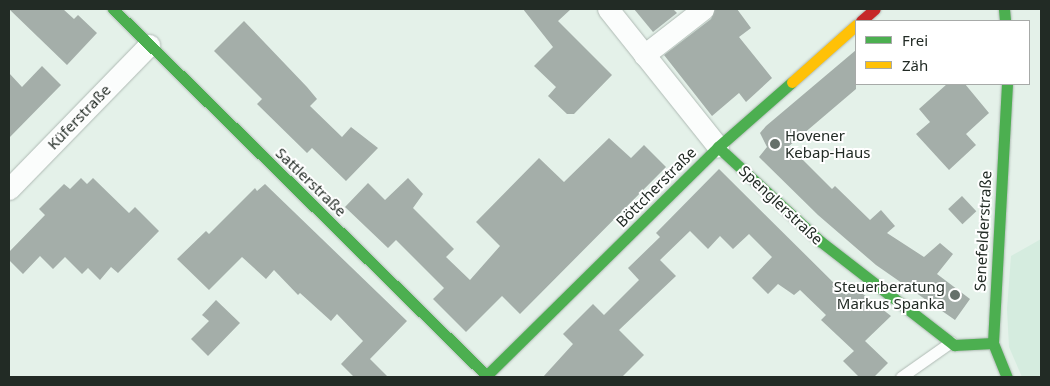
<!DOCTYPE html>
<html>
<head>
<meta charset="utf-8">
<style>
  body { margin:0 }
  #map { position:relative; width:1050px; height:386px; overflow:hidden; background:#e4f1e9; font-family:"Noto Sans",sans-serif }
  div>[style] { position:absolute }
  .built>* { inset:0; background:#d5ecdf }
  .building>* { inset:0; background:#a4aea9; transform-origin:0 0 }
  .roads { filter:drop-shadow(0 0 1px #afbab4) drop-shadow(0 0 1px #afbab4) }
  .lane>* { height:11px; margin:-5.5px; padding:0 5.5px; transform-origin:5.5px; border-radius:5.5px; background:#fbfdfc }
  .street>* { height:21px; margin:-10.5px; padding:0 10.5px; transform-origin:10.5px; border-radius:10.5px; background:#fbfdfc }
  .fast>* { height:11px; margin:-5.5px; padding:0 5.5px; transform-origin:5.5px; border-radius:5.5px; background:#4caf50 }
  .slow>* { height:11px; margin:-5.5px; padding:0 5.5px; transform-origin:5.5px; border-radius:5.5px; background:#ffc107 }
  .jam>* { height:11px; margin:-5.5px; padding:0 5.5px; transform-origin:5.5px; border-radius:5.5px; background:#c62828 }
  .dots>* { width:14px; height:14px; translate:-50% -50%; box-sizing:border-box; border:2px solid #fff; border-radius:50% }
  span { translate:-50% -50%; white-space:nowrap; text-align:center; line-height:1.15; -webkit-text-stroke:4px #fff; paint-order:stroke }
  .street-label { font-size:15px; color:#222b25 }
  .poi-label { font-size:15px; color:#222b25 }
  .left { translate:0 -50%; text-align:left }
  .right { translate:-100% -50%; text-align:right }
  .frame { position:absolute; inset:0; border:10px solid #222b25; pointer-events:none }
  .legend { position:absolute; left:855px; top:20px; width:175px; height:65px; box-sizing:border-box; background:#fff; border:1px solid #a7aaa8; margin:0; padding:6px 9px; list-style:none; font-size:15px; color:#222b25 }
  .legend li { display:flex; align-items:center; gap:10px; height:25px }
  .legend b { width:25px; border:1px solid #a7aaa8 }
</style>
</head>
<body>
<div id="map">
  <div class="built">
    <i style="clip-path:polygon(1041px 239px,1041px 377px,1022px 377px,1009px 347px,1007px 309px,1011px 256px)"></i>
  </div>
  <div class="building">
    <i style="clip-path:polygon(9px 9px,63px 9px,74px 19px,78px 15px,97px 33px,67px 65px)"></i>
    <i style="clip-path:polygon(523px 9px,571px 9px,558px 21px,612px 75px,574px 114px,567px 114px,548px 96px,556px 87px,534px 66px,553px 47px)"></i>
    <i style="clip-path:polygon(634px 9px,673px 9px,677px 13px,653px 32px)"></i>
    <i style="clip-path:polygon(715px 9px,737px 9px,751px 28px,739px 37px,772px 78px,746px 102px,739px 93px,712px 116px,664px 55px,711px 19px)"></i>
    <i style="clip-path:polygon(244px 21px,307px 87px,317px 99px,310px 106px,342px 137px,351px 127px,378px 148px,346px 181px,312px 148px,307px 153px,257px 104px,262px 99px,214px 51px)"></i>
    <i style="clip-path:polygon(856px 50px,856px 89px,789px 146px,832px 189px,835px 186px,870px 220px,881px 210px,895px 226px,887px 233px,924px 257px,940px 243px,953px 254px,937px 274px,970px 299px,955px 320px,876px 265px,818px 215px,759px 157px,767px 147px,760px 133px,766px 126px)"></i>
    <i style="clip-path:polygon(42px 66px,61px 85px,9px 138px,9px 73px,22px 87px)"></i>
    <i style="clip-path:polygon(947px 84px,965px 84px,989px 113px,966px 134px,976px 145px,949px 170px,916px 134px,930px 122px,919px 109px)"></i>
    <i style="clip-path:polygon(609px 138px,631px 158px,644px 145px,666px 167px,520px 314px,502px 296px,466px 332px,433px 299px,444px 288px,396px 240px,388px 248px,345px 207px,368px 183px,385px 200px,408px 178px,423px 194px,413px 208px,454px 249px,446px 257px,470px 280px,500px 246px,476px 222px,539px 158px,564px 182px)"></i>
    <i style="clip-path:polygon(719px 169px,846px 295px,854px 287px,891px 316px,865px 341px,888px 363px,874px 377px,859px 377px,843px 361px,854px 351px,821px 320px,826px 315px,800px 290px,794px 295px,778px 284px,768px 294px,752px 278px,772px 257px,749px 234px,733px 249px,720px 236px,708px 249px,690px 231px,660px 260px,676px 276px,619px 330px,644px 355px,622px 377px,543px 377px,573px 344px,563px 334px,593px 304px,604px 315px,639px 280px,628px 268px,660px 237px,656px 233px)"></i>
    <i style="clip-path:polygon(81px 178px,87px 184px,93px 178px,129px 213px,135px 207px,159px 231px,118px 273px,111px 267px,100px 280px,88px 268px,82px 274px,65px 257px,53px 269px,40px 256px,23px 274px,9px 260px,9px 252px,45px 215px,39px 209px,64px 184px,70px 189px)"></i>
    <i style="clip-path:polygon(265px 184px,407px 321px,370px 359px,388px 377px,354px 377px,341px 364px,363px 341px,337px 314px,331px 321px,300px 293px,298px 295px,274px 270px,266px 279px,242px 257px,209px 290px,177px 259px,206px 231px,209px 234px,255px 188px,257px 191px)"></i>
    <i style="left:962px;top:196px;width:21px;height:19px;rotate:47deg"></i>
    <i style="clip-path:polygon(216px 300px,240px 323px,208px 356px,191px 339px,209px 321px,202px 315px)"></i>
  </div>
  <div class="roads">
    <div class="lane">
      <i style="left:901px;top:377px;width:61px;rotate:-35deg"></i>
    </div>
    <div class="street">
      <i style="left:608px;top:9px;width:176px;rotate:51.4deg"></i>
      <i style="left:644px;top:55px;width:75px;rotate:-37.9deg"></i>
      <i style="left:9px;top:189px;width:201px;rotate:-45.8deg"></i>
    </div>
    <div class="fast">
      <i style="left:113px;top:9px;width:525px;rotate:44.46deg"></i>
      <i style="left:1004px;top:9px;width:12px;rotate:85deg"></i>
      <i style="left:1007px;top:84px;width:259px;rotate:93.1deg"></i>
      <i style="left:993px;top:343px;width:37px;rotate:68deg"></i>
      <i style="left:718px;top:147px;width:139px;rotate:42.7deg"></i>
      <i style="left:820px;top:241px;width:170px;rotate:37.8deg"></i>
      <i style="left:954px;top:345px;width:39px;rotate:-3deg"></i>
      <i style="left:485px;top:377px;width:327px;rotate:-44.6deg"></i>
      <i style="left:718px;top:147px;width:98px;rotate:-41.3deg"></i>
    </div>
    <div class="slow">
      <i style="left:792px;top:82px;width:86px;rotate:-41.7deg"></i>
    </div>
    <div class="jam">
      <i style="left:861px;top:21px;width:18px;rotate:-41deg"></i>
    </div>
  </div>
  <div class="dots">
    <i style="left:775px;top:144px;background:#66706a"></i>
    <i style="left:955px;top:295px;background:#66706a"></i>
  </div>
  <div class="street-label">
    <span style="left:79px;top:117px;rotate:-46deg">Küferstraße</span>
    <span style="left:311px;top:182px;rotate:44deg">Sattlerstraße</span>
    <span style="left:656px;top:187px;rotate:-45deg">Böttcherstraße</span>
    <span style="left:781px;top:205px;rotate:43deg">Spenglerstraße</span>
    <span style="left:983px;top:231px;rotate:-87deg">Senefelderstraße</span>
  </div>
  <div class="poi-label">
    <span class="left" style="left:785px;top:144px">Hovener<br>Kebap-Haus</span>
    <span class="right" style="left:945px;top:295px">Steuerberatung<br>Markus Spanka</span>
  </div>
  <div class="frame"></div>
  <ul class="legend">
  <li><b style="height:6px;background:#4caf50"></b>Frei</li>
  <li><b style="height:6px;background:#ffc107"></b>Zäh</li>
  </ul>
</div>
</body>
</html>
